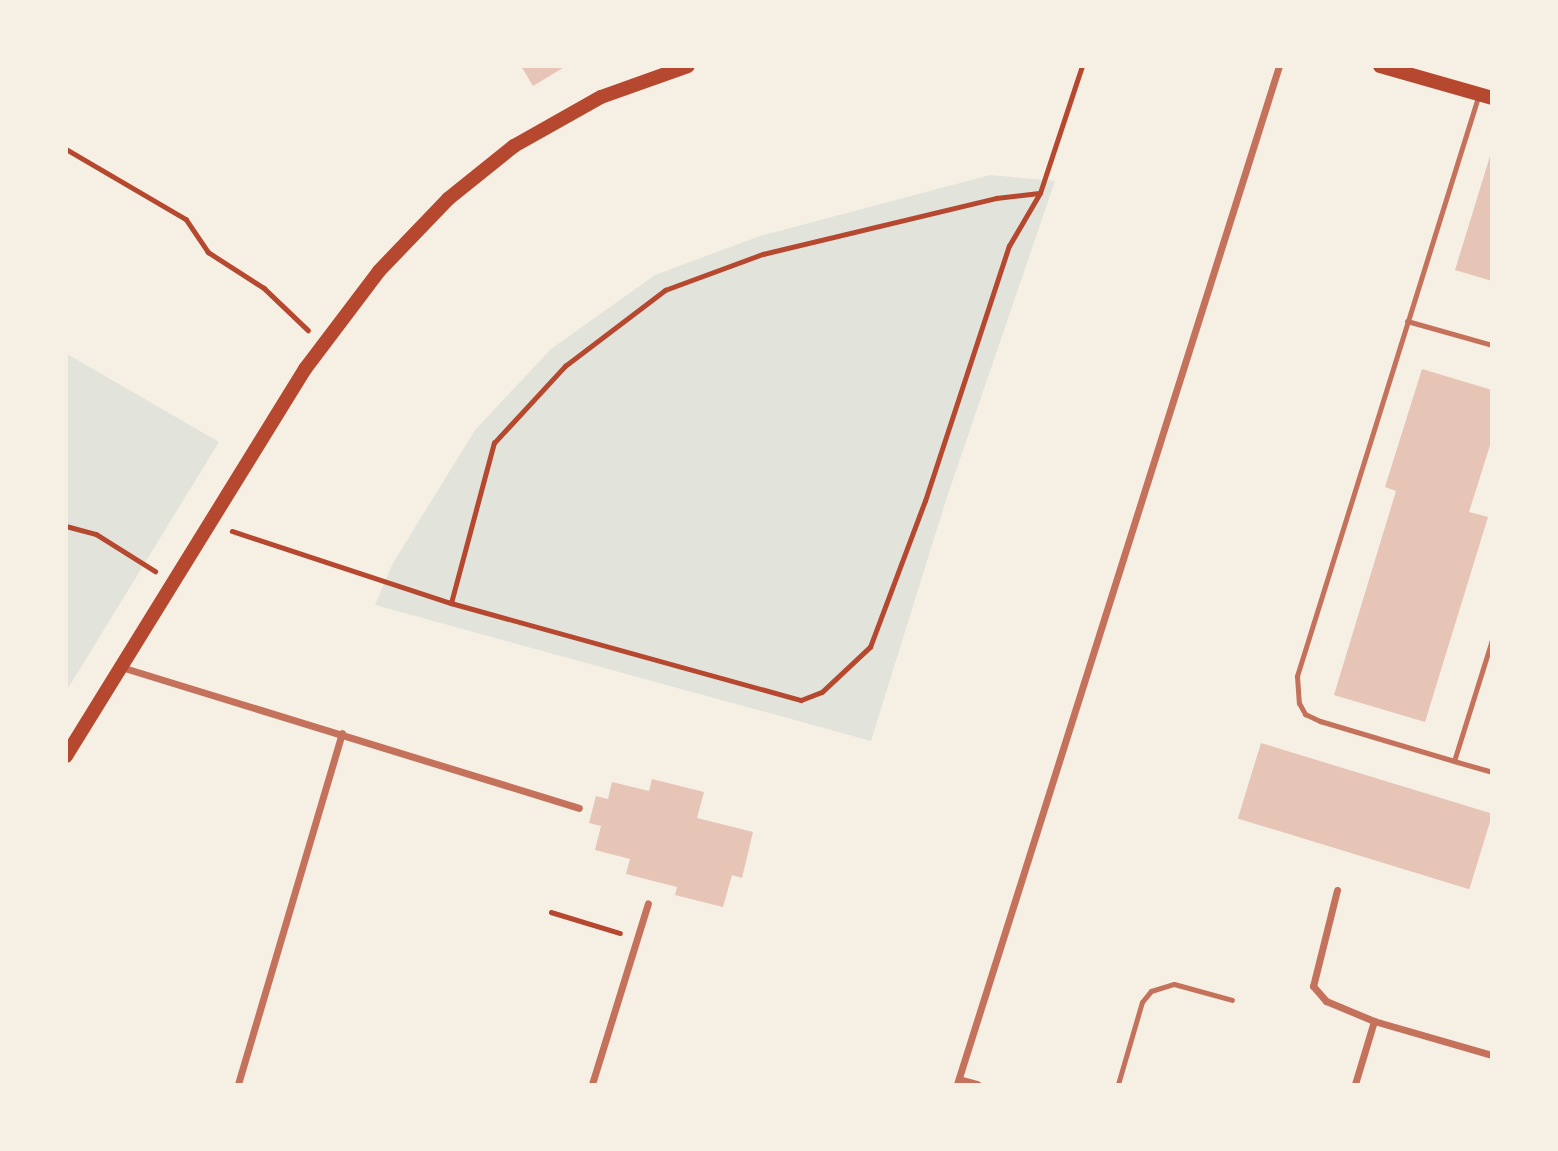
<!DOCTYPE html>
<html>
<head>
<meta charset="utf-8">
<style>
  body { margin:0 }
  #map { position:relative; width:1558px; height:1151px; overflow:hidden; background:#f6efe4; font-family:"Source Sans 3",sans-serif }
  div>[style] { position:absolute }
  .green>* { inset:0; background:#e2e4dc }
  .building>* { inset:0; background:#e6c5b7; transform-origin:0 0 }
  .path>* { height:4.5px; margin:-2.25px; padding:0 2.25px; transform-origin:2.25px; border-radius:2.25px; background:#b5482f }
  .service>* { height:5px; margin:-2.5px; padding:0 2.5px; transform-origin:2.5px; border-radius:2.5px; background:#c5725c }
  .minor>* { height:7px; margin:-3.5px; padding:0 3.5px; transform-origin:3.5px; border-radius:3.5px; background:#c5725c }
  .secondary>* { height:14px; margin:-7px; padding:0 7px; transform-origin:7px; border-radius:7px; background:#b5482f }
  span { translate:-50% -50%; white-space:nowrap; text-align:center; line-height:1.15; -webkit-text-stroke:5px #f6efe4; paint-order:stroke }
  .frame { position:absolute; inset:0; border:68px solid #f6efe4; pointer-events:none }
</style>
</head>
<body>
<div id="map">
  <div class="green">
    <i style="clip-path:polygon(990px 175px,1055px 181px,946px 500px,871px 741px,375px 605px,393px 563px,475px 430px,551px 349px,655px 275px,760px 236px)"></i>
    <i style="clip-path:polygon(67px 354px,219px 442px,67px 690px)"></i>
  </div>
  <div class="building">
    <i style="clip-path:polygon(521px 66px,566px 66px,533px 86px)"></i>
    <i style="clip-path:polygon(1491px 153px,1492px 153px,1492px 281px,1455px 270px)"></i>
    <i style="clip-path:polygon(1422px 369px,1492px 390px,1492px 439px,1469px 512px,1488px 517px,1425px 722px,1334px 695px,1396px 491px,1385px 487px)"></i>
    <i style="left:1261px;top:743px;width:242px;height:79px;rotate:17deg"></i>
    <i style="clip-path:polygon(652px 779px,704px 792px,697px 818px,753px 832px,742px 878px,732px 875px,723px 907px,675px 895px,677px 887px,626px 874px,630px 859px,595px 850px,601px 826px,589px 823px,596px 796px,608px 799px,612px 782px,649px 791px)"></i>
  </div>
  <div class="path">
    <i style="left:66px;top:149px;width:139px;rotate:30.3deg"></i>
    <i style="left:186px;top:219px;width:40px;rotate:56deg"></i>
    <i style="left:208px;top:252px;width:67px;rotate:32.7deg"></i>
    <i style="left:264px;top:288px;width:61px;rotate:43.7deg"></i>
    <i style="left:66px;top:526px;width:31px;rotate:15deg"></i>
    <i style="left:96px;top:534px;width:70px;rotate:32.1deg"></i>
    <i style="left:232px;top:531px;width:231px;rotate:18.2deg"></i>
    <i style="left:451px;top:603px;width:363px;rotate:15.5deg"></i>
    <i style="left:801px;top:700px;width:22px;rotate:-21deg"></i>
    <i style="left:822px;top:692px;width:66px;rotate:-43.2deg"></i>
    <i style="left:870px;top:647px;width:156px;rotate:-69.4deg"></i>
    <i style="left:925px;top:501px;width:268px;rotate:-71.8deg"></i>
    <i style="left:1009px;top:246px;width:61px;rotate:-59.7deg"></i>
    <i style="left:1040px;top:193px;width:134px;rotate:-71.7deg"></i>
    <i style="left:451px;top:603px;width:166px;rotate:-75deg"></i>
    <i style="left:494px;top:443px;width:105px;rotate:-47.3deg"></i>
    <i style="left:565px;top:366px;width:126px;rotate:-37.2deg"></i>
    <i style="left:665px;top:290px;width:104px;rotate:-20.2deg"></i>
    <i style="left:763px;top:254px;width:240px;rotate:-13.5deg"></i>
    <i style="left:996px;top:198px;width:43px;rotate:-6.6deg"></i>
    <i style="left:551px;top:912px;width:72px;rotate:16.9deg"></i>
  </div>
  <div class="service">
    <i style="left:1478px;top:97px;width:607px;rotate:107.36deg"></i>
    <i style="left:1297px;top:676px;width:27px;rotate:86deg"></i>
    <i style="left:1299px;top:703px;width:13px;rotate:61deg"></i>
    <i style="left:1305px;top:714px;width:17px;rotate:25deg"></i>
    <i style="left:1320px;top:721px;width:140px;rotate:16.6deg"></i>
    <i style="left:1454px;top:761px;width:127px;rotate:-72.6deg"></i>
    <i style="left:1407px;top:321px;width:88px;rotate:15.8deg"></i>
    <i style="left:1454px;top:761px;width:40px;rotate:16deg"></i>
    <i style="left:1118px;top:1084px;width:85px;rotate:-73.7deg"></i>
    <i style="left:1142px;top:1002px;width:14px;rotate:-51deg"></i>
    <i style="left:1151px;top:991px;width:24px;rotate:-17deg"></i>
    <i style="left:1174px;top:984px;width:60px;rotate:15.4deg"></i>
  </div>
  <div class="minor">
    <i style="left:121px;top:667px;width:479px;rotate:17.1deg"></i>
    <i style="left:1337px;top:890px;width:99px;rotate:104deg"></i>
    <i style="left:1313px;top:986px;width:20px;rotate:49deg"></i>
    <i style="left:1326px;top:1001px;width:52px;rotate:22.6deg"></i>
    <i style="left:959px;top:1079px;width:19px;rotate:16deg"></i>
    <i style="left:238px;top:1084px;width:366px;rotate:-73.5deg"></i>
    <i style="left:592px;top:1084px;width:189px;rotate:-72.8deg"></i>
    <i style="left:957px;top:1084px;width:1068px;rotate:-72.45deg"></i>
    <i style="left:1355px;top:1084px;width:66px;rotate:-73.2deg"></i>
    <i style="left:1374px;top:1021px;width:123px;rotate:16.1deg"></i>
  </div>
  <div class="secondary">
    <i style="left:1380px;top:66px;width:116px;rotate:15.9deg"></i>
    <i style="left:66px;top:756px;width:455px;rotate:-58.3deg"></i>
    <i style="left:305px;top:369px;width:123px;rotate:-52.9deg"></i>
    <i style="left:379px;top:271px;width:100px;rotate:-46.2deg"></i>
    <i style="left:448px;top:199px;width:85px;rotate:-38.8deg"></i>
    <i style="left:514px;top:146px;width:100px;rotate:-29.4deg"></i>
    <i style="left:601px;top:97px;width:92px;rotate:-19.6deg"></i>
  </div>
  <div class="frame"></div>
</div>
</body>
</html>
